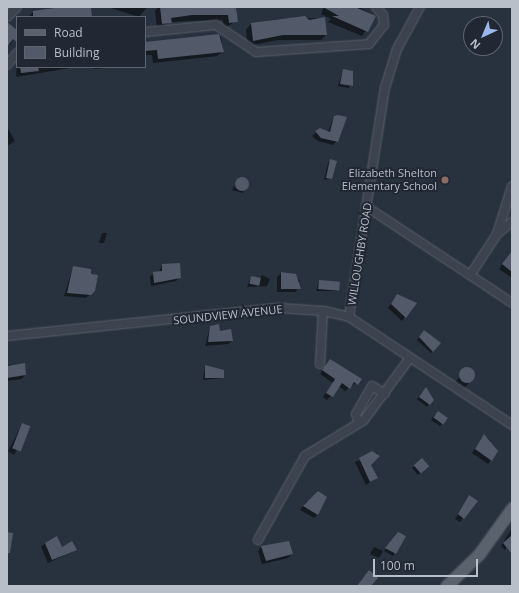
<!DOCTYPE html>
<html>
<head>
<meta charset="utf-8">
<style>
  body { margin:0 }
  #map { position:relative; width:519px; height:593px; overflow:hidden; background:#28313e; font-family:"Open Sans",sans-serif }
  div>[style] { position:absolute }
  .shadow>* { inset:0; background:#0007; transform-origin:0 0 }
  .building>* { inset:0; background:#525a69; transform-origin:0 0 }
  .round { border-radius:50% }
  .roads { filter:drop-shadow(0 0 1px #5a616c) drop-shadow(0 0 1px #5a616c) }
  .minor>* { height:8px; margin:-4px; padding:0 4px; transform-origin:4px; border-radius:4px; background:#3c434e }
  .major>* { height:11px; margin:-5.5px; padding:0 5.5px; transform-origin:5.5px; border-radius:5.5px; background:#5a626e }
  .dots>* { width:11px; height:11px; translate:-50% -50%; box-sizing:border-box; border:2px solid #212834; border-radius:50% }
  span { translate:-50% -50%; white-space:nowrap; text-align:center; line-height:1.15; -webkit-text-stroke:4px #212834; paint-order:stroke }
  .poi-label { font-size:11px; color:#b9bfc9 }
  .right { translate:-100% -50%; text-align:right }
  .street-label { font-size:11px; color:#b9bfc9 }
  .frame { position:absolute; inset:0; border:8px solid #b9bfc9; pointer-events:none }
  .legend { position:absolute; left:16px; top:16px; width:130px; height:52px; box-sizing:border-box; background:#212834; border:1px solid #5e6470; margin:0; padding:5px 7px; list-style:none; font-size:12px; color:#b9bfc9 }
  .legend li { display:flex; align-items:center; gap:8px; height:20px }
  .legend b { width:20px; border:1px solid #5e6470 }
  .north { position:absolute; left:463px; top:16px; width:40px; height:40px; box-sizing:border-box; background:#212834; border:1px solid #5e6470; border-radius:50%; rotate:224deg; font-size:11px; font-weight:700; line-height:16px; text-align:center; color:#b9bfc9 }
  .north::after { content:''; display:block; margin:auto; width:14px; height:18px; background:#99b7ee; clip-path:polygon(50% 0,100% 100%,50% 72%,0 100%) }
  .scale { position:absolute; left:373px; top:559px; width:105px; height:18px; box-sizing:border-box; border:2px solid #b9bfc9; border-top:0; padding-left:5px; font-size:12px; line-height:14px; white-space:nowrap; color:#b9bfc9; -webkit-text-stroke:3px #212834; paint-order:stroke }
</style>
</head>
<body>
<div id="map">
  <div class="shadow">
    <i style="clip-path:polygon(108px 7px,147px 7px,139px 17px)"></i>
    <i style="clip-path:polygon(159px 7px,235px 7px,237px 21px,224px 28px,223px 20px,171px 22px,157px 28px,155px 11px)"></i>
    <i style="clip-path:polygon(324px 7px,359px 7px,375px 16px,362px 36px,328px 22px,331px 19px,321px 14px)"></i>
    <i style="clip-path:polygon(33px 12px,91px 16px,120px 17px,28px 17px)"></i>
    <i style="clip-path:polygon(324px 18px,326px 35px,321px 40px,278px 40px,248px 46px,246px 30px,251px 24px,278px 19px)"></i>
    <i style="clip-path:polygon(7px 25px,17px 32px,10px 45px,7px 44px)"></i>
    <i style="clip-path:polygon(221px 37px,223px 51px,217px 56px,153px 63px,152px 55px,145px 55px,145px 43px)"></i>
    <i style="clip-path:polygon(17px 63px,17px 67px,76px 67px,16px 77px)"></i>
    <i style="clip-path:polygon(94px 67px,115px 67px,94px 69px)"></i>
    <i style="clip-path:polygon(343px 70px,352px 72px,349px 88px,338px 86px)"></i>
    <i style="clip-path:polygon(334px 117px,337px 141px,333px 145px,318px 141px,312px 136px,320px 129px,328px 132px)"></i>
    <i style="clip-path:polygon(7px 127px,15px 141px,7px 146px)"></i>
    <i style="clip-path:polygon(330px 161px,332px 178px,324px 180px,328px 163px)"></i>
    <i style="clip-path:polygon(239px 178px,248px 181px,243px 193px,232px 190px)"></i>
    <i style="clip-path:polygon(102px 233px,107px 233px,104px 243px,99px 243px)"></i>
    <i style="clip-path:polygon(512px 251px,512px 278px,499px 269px)"></i>
    <i style="clip-path:polygon(179px 264px,180px 277px,176px 281px,151px 286px,150px 276px,159px 272px,162px 265px)"></i>
    <i style="clip-path:polygon(73px 267px,90px 294px,86px 298px,64px 296px)"></i>
    <i style="clip-path:polygon(281px 273px,300px 280px,296px 292px,277px 292px,277px 277px)"></i>
    <i style="clip-path:polygon(262px 275px,270px 279px,267px 286px,247px 287px,251px 277px,260px 278px)"></i>
    <i style="clip-path:polygon(319px 281px,338px 283px,338px 291px,316px 291px)"></i>
    <i style="clip-path:polygon(397px 296px,415px 303px,402px 321px,388px 308px)"></i>
    <i style="clip-path:polygon(210px 327px,219px 332px,232px 341px,228px 344px,205px 346px)"></i>
    <i style="clip-path:polygon(422px 334px,433px 351px,431px 353px,417px 340px)"></i>
    <i style="clip-path:polygon(327px 363px,357px 382px,345px 391px,339px 386px,327px 400px,323px 397px,333px 383px,320px 374px)"></i>
    <i style="clip-path:polygon(24px 364px,25px 375px,22px 379px,7px 381px,7px 365px)"></i>
    <i style="clip-path:polygon(205px 366px,223px 371px,223px 378px,203px 380px)"></i>
    <i style="clip-path:polygon(469px 367px,475px 375px,464px 389px,455px 382px)"></i>
    <i style="clip-path:polygon(424px 391px,429px 404px,427px 407px,417px 399px)"></i>
    <i style="clip-path:polygon(435px 414px,442px 424px,440px 426px,431px 420px)"></i>
    <i style="left:22px;top:424px;width:7px;height:31px;rotate:27deg"></i>
    <i style="clip-path:polygon(484px 435px,490px 440px,491px 460px,488px 464px,472px 453px)"></i>
    <i style="clip-path:polygon(377px 453px,378px 456px,370px 464px,377px 478px,366px 485px,355px 462px)"></i>
    <i style="clip-path:polygon(422px 460px,423px 471px,418px 475px,412px 468px)"></i>
    <i style="clip-path:polygon(469px 496px,463px 518px,460px 522px,455px 519px)"></i>
    <i style="clip-path:polygon(307px 501px,318px 514px,314px 518px,300px 510px)"></i>
    <i style="clip-path:polygon(511px 530px,512px 538px,505px 550px,501px 546px)"></i>
    <i style="clip-path:polygon(396px 535px,404px 536px,393px 556px,384px 551px)"></i>
    <i style="clip-path:polygon(288px 542px,292px 554px,288px 558px,262px 564px,258px 551px,261px 547px)"></i>
    <i style="clip-path:polygon(45px 543px,62px 548px,76px 550px,48px 563px,41px 547px)"></i>
    <i style="clip-path:polygon(374px 547px,383px 551px,379px 558px,370px 554px)"></i>
  </div>
  <div class="building">
    <i style="clip-path:polygon(61px 7px,91px 7px,92px 17px,33px 17px,33px 11px)"></i>
    <i style="clip-path:polygon(160px 7px,236px 7px,238px 22px,229px 23px,228px 15px,192px 15px,171px 18px,172px 23px,162px 24px)"></i>
    <i style="clip-path:polygon(323px 7px,355px 7px,376px 16px,368px 32px,332px 16px,339px 16px)"></i>
    <i style="clip-path:polygon(305px 16px,309px 20px,325px 17px,327px 35px,283px 35px,253px 41px,251px 23px)"></i>
    <i style="clip-path:polygon(7px 22px,17px 30px,17px 42px,13px 39px,7px 47px)"></i>
    <i style="clip-path:polygon(219px 34px,224px 52px,158px 59px,157px 50px,145px 51px,145px 42px)"></i>
    <i style="clip-path:polygon(20px 67px,38px 67px,39px 71px,21px 73px)"></i>
    <i style="clip-path:polygon(343px 69px,353px 71px,353px 86px,340px 84px)"></i>
    <i style="clip-path:polygon(338px 115px,347px 117px,338px 142px,321px 138px,315px 131px,320px 128px,330px 132px,334px 116px)"></i>
    <i style="clip-path:polygon(330px 159px,337px 161px,332px 179px,326px 178px)"></i>
    <i class="round" style="left:235px;top:177px;width:14px;height:14px"></i>
    <i style="clip-path:polygon(512px 251px,512px 272px,502px 264px)"></i>
    <i style="clip-path:polygon(180px 263px,181px 278px,154px 283px,153px 272px,162px 271px,162px 264px)"></i>
    <i style="clip-path:polygon(73px 266px,91px 269px,91px 274px,98px 275px,95px 291px,91px 295px,67px 293px)"></i>
    <i style="clip-path:polygon(281px 272px,296px 274px,301px 289px,281px 289px)"></i>
    <i style="left:251px;top:276px;width:10px;height:8px;rotate:11deg"></i>
    <i style="left:319px;top:280px;width:21px;height:9px;rotate:5deg"></i>
    <i style="clip-path:polygon(397px 294px,417px 303px,406px 318px,391px 304px)"></i>
    <i style="clip-path:polygon(219px 324px,220px 331px,231px 329px,233px 341px,208px 342px,210px 326px)"></i>
    <i style="clip-path:polygon(424px 330px,441px 343px,433px 352px,419px 337px)"></i>
    <i style="clip-path:polygon(330px 359px,362px 379px,358px 385px,354px 382px,350px 389px,342px 383px,333px 397px,326px 393px,335px 379px,322px 370px)"></i>
    <i style="clip-path:polygon(25px 363px,26px 375px,7px 378px,7px 366px)"></i>
    <i style="clip-path:polygon(205px 365px,224px 370px,224px 378px,205px 378px)"></i>
    <i class="round" style="left:459px;top:367px;width:16px;height:16px"></i>
    <i style="clip-path:polygon(426px 387px,434px 400px,430px 405px,419px 397px)"></i>
    <i style="left:438px;top:411px;width:12px;height:8px;rotate:35deg"></i>
    <i style="left:22px;top:423px;width:9px;height:27px;rotate:21deg"></i>
    <i style="clip-path:polygon(484px 434px,498px 451px,492px 461px,475px 449px)"></i>
    <i style="clip-path:polygon(372px 451px,380px 456px,371px 465px,378px 478px,370px 482px,359px 458px)"></i>
    <i style="left:422px;top:458px;width:11px;height:11px;rotate:49deg"></i>
    <i style="clip-path:polygon(318px 491px,327px 497px,318px 515px,303px 506px)"></i>
    <i style="clip-path:polygon(469px 495px,478px 501px,464px 519px,458px 514px)"></i>
    <i style="clip-path:polygon(7px 532px,13px 533px,10px 553px,7px 553px)"></i>
    <i style="clip-path:polygon(398px 532px,406px 536px,396px 554px,385px 548px)"></i>
    <i style="clip-path:polygon(512px 535px,512px 554px,503px 543px)"></i>
    <i style="clip-path:polygon(57px 536px,62px 547px,72px 541px,77px 550px,52px 560px,45px 543px)"></i>
    <i style="clip-path:polygon(289px 541px,293px 554px,266px 561px,261px 546px)"></i>
    <i style="clip-path:polygon(369px 570px,378px 578px,371px 586px,357px 586px)"></i>
  </div>
  <div class="roads">
    <div class="minor">
      <i style="left:7px;top:17px;width:14px;rotate:-45deg"></i>
      <i style="left:145px;top:32px;width:71px;rotate:-5.6deg"></i>
      <i style="left:216px;top:25px;width:48px;rotate:34deg"></i>
      <i style="left:256px;top:52px;width:113px;rotate:-4deg"></i>
      <i style="left:369px;top:44px;width:24px;rotate:-52deg"></i>
      <i style="left:384px;top:25px;width:10px;rotate:-96deg"></i>
      <i style="left:383px;top:15px;width:11px;rotate:-131deg"></i>
      <i style="left:7px;top:65px;width:16px;rotate:-50deg"></i>
      <i style="left:367px;top:207px;width:174px;rotate:33.5deg"></i>
      <i style="left:497px;top:234px;width:50px;rotate:-72.6deg"></i>
      <i style="left:471px;top:274px;width:48px;rotate:-57deg"></i>
      <i style="left:497px;top:234px;width:19px;rotate:-39deg"></i>
      <i style="left:349px;top:317px;width:232px;rotate:-81.1deg"></i>
      <i style="left:385px;top:88px;width:39px;rotate:-73deg"></i>
      <i style="left:396px;top:51px;width:50px;rotate:-61.4deg"></i>
      <i style="left:7px;top:336px;width:274px;rotate:-5.9deg"></i>
      <i style="left:280px;top:308px;width:44px;rotate:3.9deg"></i>
      <i style="left:324px;top:311px;width:26px;rotate:13deg"></i>
      <i style="left:349px;top:317px;width:196px;rotate:33.5deg"></i>
      <i style="left:320px;top:364px;width:53px;rotate:-86.8deg"></i>
      <i style="left:359px;top:423px;width:9px;rotate:-108deg"></i>
      <i style="left:356px;top:414px;width:32px;rotate:-60deg"></i>
      <i style="left:372px;top:386px;width:15px;rotate:32deg"></i>
      <i style="left:258px;top:540px;width:96px;rotate:-60.8deg"></i>
      <i style="left:305px;top:456px;width:69px;rotate:-31.4deg"></i>
      <i style="left:364px;top:420px;width:77px;rotate:-53.4deg"></i>
    </div>
    <div class="major">
      <i style="left:446px;top:586px;width:46px;rotate:-44.1deg"></i>
      <i style="left:479px;top:554px;width:57px;rotate:-54.3deg"></i>
    </div>
  </div>
  <div class="dots">
    <i style="left:445px;top:180px;background:#8d6e63"></i>
  </div>
  <div class="poi-label">
    <span class="right" style="left:437px;top:180px">Elizabeth Shelton<br>Elementary School</span>
  </div>
  <div class="street-label">
    <span style="left:360px;top:254px;rotate:-81deg">WILLOUGHBY ROAD</span>
    <span style="left:228px;top:315px;rotate:-6deg">SOUNDVIEW AVENUE</span>
  </div>
  <div class="frame"></div>
  <ul class="legend">
  <li><b style="height:5px;background:#5a626e"></b>Road</li>
  <li><b style="height:11px;background:#525a69"></b>Building</li>
  </ul>
  <div class="north">N</div>
  <div class="scale">100 m</div>
</div>
</body>
</html>
